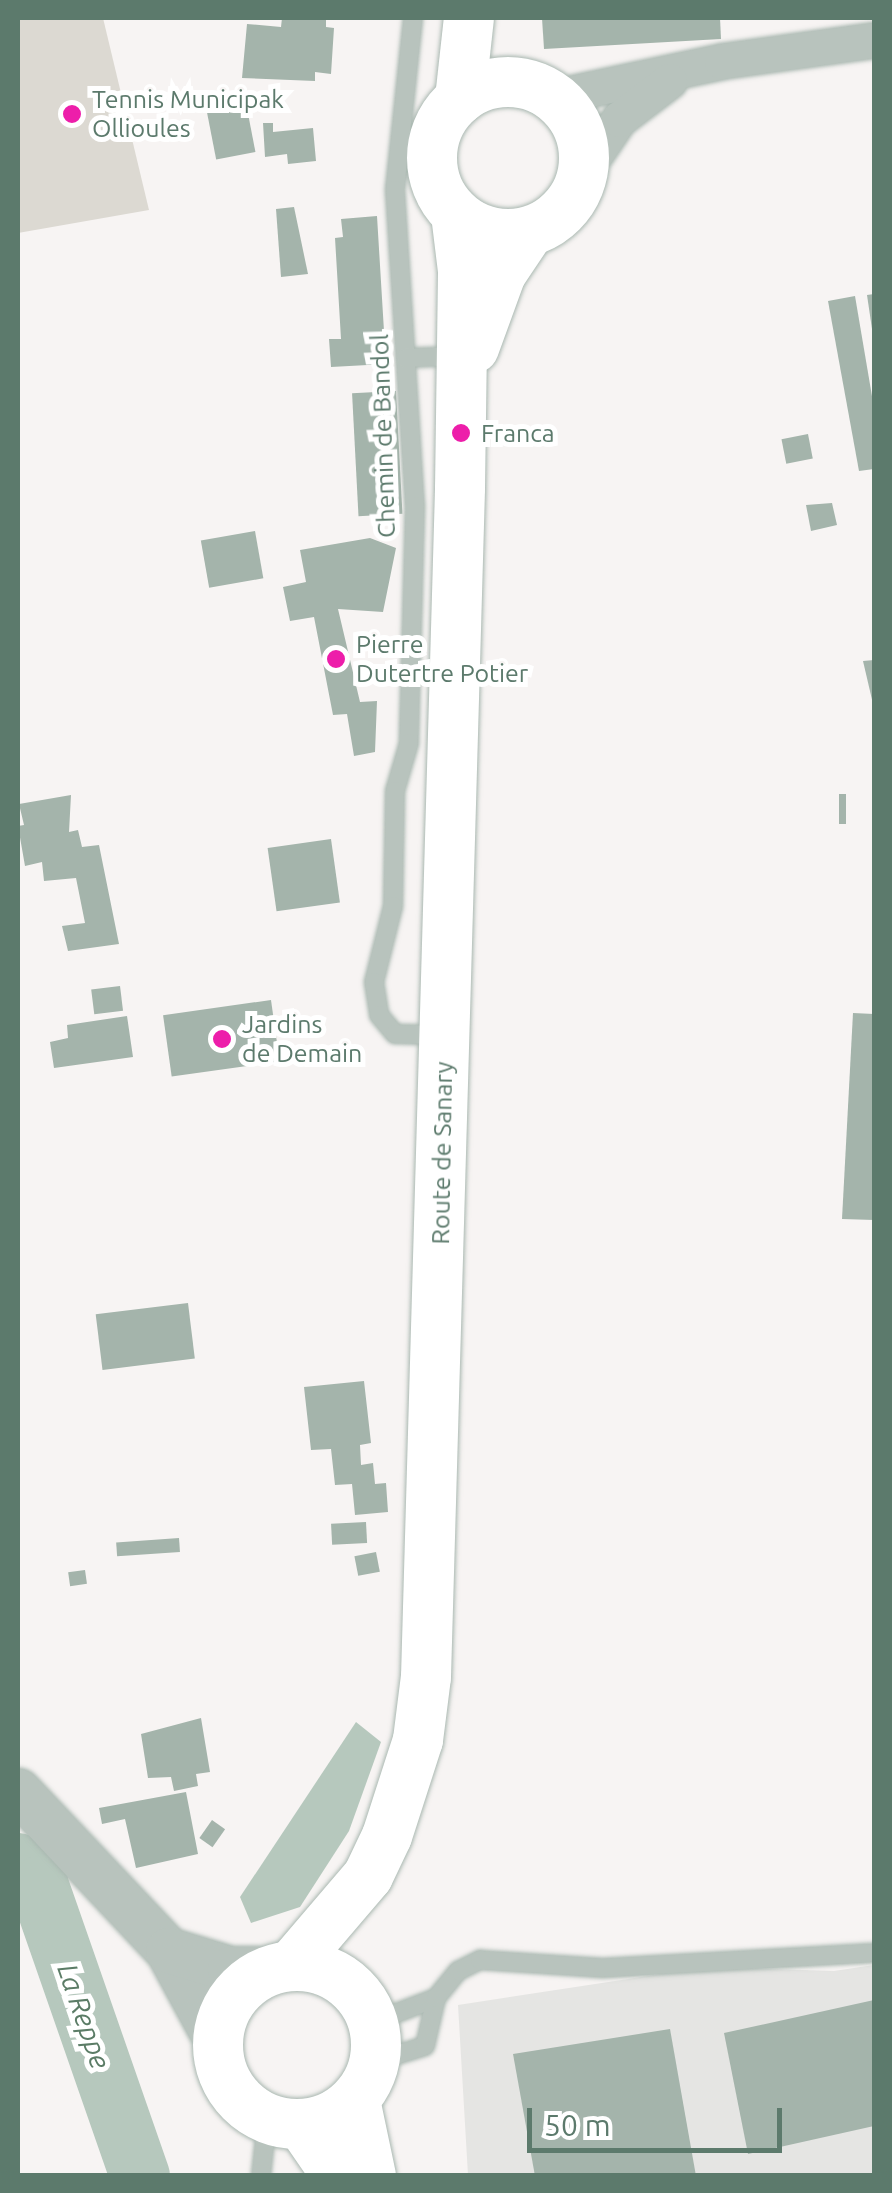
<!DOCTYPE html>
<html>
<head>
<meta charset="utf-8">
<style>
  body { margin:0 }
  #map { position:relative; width:892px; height:2193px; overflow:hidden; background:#f7f4f3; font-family:Ubuntu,sans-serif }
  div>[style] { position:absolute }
  .built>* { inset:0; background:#e5e5e3 }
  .green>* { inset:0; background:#dcd9d2 }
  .water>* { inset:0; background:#b6c8bd }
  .river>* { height:60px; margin:-30px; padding:0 30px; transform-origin:30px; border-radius:30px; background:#b6c8bd }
  .building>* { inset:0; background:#a4b4ab; transform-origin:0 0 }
  .roads { filter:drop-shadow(0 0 2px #aab8b1) drop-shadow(0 0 2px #aab8b1) }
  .service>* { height:18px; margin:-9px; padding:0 9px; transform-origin:9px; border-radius:9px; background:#b8c3bd }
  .minor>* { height:35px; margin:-17.5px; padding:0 17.5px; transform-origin:17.5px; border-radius:17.5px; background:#b8c3bd }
  .tertiary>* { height:45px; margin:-22.5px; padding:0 22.5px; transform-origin:22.5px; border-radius:22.5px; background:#b8c3bd }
  .secondary>* { height:50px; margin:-25px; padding:0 25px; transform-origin:25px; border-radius:25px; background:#fff }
  .secondary>.ring { margin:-25px; padding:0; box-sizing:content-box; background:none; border:50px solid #fff; border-radius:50% }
  .dots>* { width:28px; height:28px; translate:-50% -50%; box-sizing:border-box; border:5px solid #fff; border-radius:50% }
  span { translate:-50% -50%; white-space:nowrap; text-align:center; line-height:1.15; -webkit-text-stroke:10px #fff; paint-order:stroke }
  .poi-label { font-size:25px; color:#5c7a6c }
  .left { translate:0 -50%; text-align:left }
  .street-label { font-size:25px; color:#5c7a6c }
  .water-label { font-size:28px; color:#5b7c66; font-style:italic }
  .frame { position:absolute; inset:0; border:20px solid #5c7a6c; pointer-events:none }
  .scale { position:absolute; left:527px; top:2108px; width:255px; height:45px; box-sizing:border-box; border:5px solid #5c7a6c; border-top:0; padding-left:12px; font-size:30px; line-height:35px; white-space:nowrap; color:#5c7a6c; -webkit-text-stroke:8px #fff; paint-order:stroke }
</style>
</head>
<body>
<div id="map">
  <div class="built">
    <i style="clip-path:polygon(874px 1965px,874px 2175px,468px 2175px,458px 2005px,707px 1967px,834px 1971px)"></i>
  </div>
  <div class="green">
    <i style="clip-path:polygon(18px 18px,103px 18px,149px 210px,18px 233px)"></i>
  </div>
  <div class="water">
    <i style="clip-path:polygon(356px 1722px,381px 1742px,349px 1831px,300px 1907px,251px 1923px,240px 1897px)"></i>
  </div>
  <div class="river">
    <i style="left:18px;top:1863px;width:31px;rotate:48deg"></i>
    <i style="left:39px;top:1886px;width:307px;rotate:70.8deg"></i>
  </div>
  <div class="building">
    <i style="clip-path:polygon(282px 18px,326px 18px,326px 27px,334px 28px,331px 74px,315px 72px,315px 81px,242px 78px,247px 24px,281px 27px)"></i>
    <i style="clip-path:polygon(542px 18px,720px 18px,721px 39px,544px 49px)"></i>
    <i style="left:244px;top:93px;width:60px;height:40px;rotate:79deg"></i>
    <i style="clip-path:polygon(263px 123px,273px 123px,273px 132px,313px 128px,316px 161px,288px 164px,287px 154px,265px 157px)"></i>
    <i style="clip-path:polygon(294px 207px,308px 274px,281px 277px,276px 209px)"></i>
    <i style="clip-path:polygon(377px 216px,386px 364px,331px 367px,329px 339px,341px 339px,335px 238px,343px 237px,341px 219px)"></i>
    <i style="clip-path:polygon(874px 294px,874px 329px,872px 329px,867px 295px)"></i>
    <i style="clip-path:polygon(855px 296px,874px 408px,874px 469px,859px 471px,828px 301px)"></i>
    <i style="left:396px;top:391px;width:123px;height:44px;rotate:87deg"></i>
    <i style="left:808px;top:434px;width:25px;height:27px;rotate:79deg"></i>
    <i style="clip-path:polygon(832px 503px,837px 525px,811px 531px,806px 505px)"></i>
    <i style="left:255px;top:531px;width:48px;height:55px;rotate:80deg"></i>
    <i style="clip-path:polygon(370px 538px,396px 548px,383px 612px,338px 609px,360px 702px,377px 701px,375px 752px,354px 756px,347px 714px,333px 715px,314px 617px,290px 621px,283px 587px,306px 582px,300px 550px)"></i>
    <i style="clip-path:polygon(874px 660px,874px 704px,873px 704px,863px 661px)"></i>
    <i style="left:839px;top:794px;width:7px;height:30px"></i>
    <i style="clip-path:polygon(71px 795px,69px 832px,78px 830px,82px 847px,99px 845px,119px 944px,68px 951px,62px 926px,85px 923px,76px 878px,44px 881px,42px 862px,25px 866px,18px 826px,24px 825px,19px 804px)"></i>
    <i style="left:331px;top:839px;width:64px;height:64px;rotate:82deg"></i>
    <i style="left:120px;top:986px;width:25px;height:29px;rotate:83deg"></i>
    <i style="left:271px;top:1000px;width:62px;height:109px;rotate:82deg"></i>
    <i style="clip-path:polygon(853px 1013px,874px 1014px,874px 1220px,842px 1219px)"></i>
    <i style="clip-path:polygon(127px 1016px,133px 1057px,54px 1068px,50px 1042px,68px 1038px,67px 1025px)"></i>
    <i style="left:188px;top:1303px;width:56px;height:93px;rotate:83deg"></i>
    <i style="clip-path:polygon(364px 1381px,371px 1443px,360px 1445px,361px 1465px,373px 1463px,375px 1484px,386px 1483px,388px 1512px,355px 1515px,352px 1484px,335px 1485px,331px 1449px,311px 1450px,304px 1387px)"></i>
    <i style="left:366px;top:1522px;width:21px;height:35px;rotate:87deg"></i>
    <i style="left:179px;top:1538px;width:14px;height:63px;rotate:86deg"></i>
    <i style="left:376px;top:1552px;width:20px;height:22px;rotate:79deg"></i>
    <i style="left:85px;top:1570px;width:14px;height:17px;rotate:82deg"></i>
    <i style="clip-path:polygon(201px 1718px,210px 1772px,196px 1774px,198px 1786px,174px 1791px,171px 1777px,148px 1778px,141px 1734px)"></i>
    <i style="clip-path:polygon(186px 1792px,198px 1854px,136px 1868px,125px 1819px,102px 1824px,99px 1808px)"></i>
    <i style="left:212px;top:1820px;width:16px;height:22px;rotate:35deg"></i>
    <i style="clip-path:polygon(874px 2000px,874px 2126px,748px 2154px,724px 2033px)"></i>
    <i style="clip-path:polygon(670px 2029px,696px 2176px,535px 2176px,513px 2054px)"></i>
  </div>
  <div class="roads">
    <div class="service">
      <i style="left:413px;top:18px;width:173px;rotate:96deg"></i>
      <i style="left:395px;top:190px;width:317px;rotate:86.4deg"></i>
      <i style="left:415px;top:506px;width:237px;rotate:91.5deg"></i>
      <i style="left:409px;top:743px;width:50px;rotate:106.3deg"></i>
      <i style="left:395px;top:791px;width:115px;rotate:91deg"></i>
      <i style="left:393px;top:906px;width:78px;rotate:104deg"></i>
      <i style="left:374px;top:982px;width:33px;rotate:81deg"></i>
      <i style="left:379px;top:1015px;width:25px;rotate:50deg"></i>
      <i style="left:395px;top:1034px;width:44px;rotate:1.3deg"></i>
      <i style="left:406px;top:358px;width:53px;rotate:-2.2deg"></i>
      <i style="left:373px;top:2022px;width:67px;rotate:-20.9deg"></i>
      <i style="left:374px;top:2062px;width:53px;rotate:-17.4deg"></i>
      <i style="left:425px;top:2046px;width:49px;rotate:-77.1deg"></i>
      <i style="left:436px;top:1998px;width:35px;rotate:-51deg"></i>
      <i style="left:458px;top:1971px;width:25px;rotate:-27deg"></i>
      <i style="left:480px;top:1960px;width:123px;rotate:3.7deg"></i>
      <i style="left:603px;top:1968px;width:271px;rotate:-3.2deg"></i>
      <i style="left:261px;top:2176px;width:57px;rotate:-84deg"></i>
    </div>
    <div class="minor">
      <i style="left:553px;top:97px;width:173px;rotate:-12deg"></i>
      <i style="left:722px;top:61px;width:153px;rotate:-7.9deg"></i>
      <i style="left:582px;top:174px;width:66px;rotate:-56.1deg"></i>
      <i style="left:619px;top:119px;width:63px;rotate:-37.2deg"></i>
    </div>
    <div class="tertiary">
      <i style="left:18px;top:1791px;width:219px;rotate:46.7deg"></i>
      <i style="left:168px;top:1950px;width:103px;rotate:61.7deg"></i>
      <i style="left:168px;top:1950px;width:65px;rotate:17deg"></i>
      <i style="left:230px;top:1969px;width:42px"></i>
    </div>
    <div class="secondary">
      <i class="ring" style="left:432px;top:82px;width:102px;height:102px"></i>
      <i style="left:460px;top:99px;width:81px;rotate:-83.7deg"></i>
      <i style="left:474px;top:348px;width:79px;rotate:-70deg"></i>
      <i style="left:501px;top:274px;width:50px;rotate:-56.3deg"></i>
      <i style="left:292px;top:1965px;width:117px;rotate:-49.5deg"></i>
      <i style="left:368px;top:1876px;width:44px;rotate:-64.6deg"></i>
      <i style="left:387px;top:1836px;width:101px;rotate:-72.1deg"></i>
      <i style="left:418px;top:1740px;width:64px;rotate:-82.8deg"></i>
      <i style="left:426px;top:1677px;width:1189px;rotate:-88.36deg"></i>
      <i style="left:460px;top:488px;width:217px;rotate:-89.2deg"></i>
      <i style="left:463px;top:271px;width:57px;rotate:-97deg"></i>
      <i class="ring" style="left:218px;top:1966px;width:108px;height:108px"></i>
      <i style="left:355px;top:2100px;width:78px;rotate:78.1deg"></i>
      <i style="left:302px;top:2125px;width:62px;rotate:55.5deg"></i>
    </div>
  </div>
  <div class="dots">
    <i style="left:72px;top:114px;background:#ed1eaa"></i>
    <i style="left:461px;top:433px;background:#ed1eaa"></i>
    <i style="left:336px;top:659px;background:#ed1eaa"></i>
    <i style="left:222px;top:1039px;background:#ed1eaa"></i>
  </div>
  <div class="poi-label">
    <span class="left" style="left:92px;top:114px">Tennis Municipak<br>Ollioules</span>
    <span class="left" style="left:481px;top:433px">Franca</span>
    <span class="left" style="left:356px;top:659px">Pierre<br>Dutertre Potier</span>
    <span class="left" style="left:242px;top:1039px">Jardins<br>de Demain</span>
  </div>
  <div class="street-label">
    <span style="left:383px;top:436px;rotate:-92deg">Chemin de Bandol</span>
    <span style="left:442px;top:1153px;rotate:-89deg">Route de Sanary</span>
  </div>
  <div class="water-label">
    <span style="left:84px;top:2016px;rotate:71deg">La Reppe</span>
  </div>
  <div class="frame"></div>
  <div class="scale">50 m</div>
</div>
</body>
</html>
